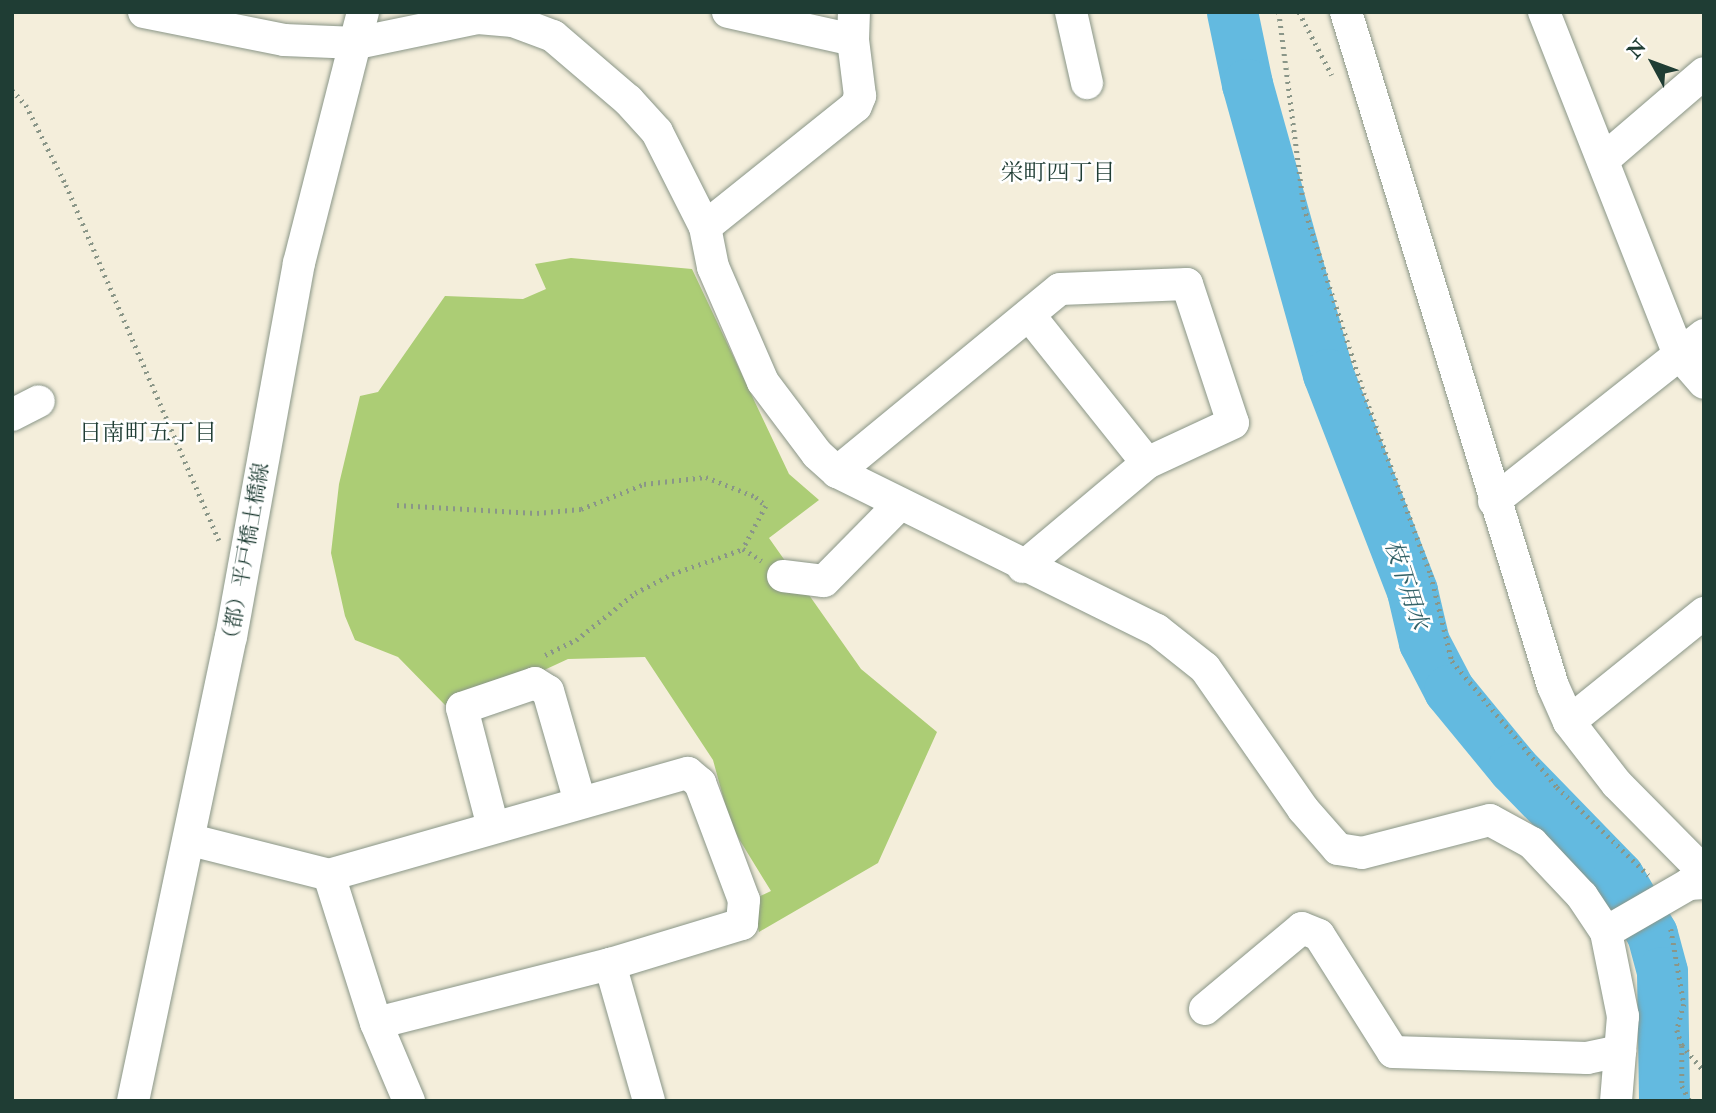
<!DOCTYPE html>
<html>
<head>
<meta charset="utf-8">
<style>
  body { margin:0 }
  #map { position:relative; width:1716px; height:1113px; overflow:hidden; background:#f4eedb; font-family:"IM FELL Double Pica","Noto Serif JP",serif }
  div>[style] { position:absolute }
  .green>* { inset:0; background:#accd75 }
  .river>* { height:51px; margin:-25.5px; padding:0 25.5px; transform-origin:25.5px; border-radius:25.5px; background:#63bae0 }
  .path>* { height:4.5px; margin-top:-2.25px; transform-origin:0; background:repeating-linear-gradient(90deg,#8a9688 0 2px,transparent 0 7px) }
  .roads { filter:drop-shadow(0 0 2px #8a9688) drop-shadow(0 0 2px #8a9688) }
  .minor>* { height:32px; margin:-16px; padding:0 16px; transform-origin:16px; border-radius:16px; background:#fff }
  span { translate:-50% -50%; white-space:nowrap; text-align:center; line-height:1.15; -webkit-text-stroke:5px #fff; paint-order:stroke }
  .street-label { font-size:21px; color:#1f3d34 }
  .neighbourhood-label { font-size:23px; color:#1f3d34 }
  .water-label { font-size:23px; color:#336268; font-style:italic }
  .frame { position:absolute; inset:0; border:14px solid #1f3d34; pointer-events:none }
  .north { position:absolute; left:1618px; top:28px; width:70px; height:70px; -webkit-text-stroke:5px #fff; paint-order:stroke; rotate:311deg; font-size:19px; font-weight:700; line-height:28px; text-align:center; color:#1f3d34 }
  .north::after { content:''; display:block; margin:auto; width:24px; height:32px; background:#1f3d34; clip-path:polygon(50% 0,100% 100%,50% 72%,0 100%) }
</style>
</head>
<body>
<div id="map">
  <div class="green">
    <i style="clip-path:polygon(571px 258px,692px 269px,789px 474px,819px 500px,769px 538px,861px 669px,937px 732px,878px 863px,759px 932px,752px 900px,771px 891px,731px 826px,713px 760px,645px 657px,568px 659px,462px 708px,445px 705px,398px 657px,355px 640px,345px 616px,331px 553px,339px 484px,360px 396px,378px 392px,445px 296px,523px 299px,546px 289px,535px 264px)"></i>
  </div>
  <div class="river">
    <i style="left:1232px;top:12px;width:74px;rotate:78.2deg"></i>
    <i style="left:1247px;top:84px;width:301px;rotate:74.4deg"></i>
    <i style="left:1328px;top:374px;width:233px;rotate:68.8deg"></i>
    <i style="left:1412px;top:591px;width:52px;rotate:76.8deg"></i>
    <i style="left:1424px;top:642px;width:54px;rotate:62.5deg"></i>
    <i style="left:1449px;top:690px;width:101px;rotate:50.6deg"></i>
    <i style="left:1513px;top:768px;width:151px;rotate:45.8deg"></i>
    <i style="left:1618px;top:876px;width:67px;rotate:59.6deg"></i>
    <i style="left:1652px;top:934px;width:39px;rotate:75deg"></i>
    <i style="left:1662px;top:972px;width:129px;rotate:89.1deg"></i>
  </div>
  <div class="path">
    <i style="left:1279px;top:12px;width:197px;rotate:82.7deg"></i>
    <i style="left:1304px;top:207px;width:195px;rotate:72.1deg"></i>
    <i style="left:1364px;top:393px;width:194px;rotate:69.8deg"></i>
    <i style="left:1431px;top:575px;width:89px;rotate:76.3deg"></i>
    <i style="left:1452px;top:661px;width:164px;rotate:50.2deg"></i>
    <i style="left:1557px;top:787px;width:127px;rotate:44deg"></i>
    <i style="left:1299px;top:12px;width:71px;rotate:62.4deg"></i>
    <i style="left:12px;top:90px;width:21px;rotate:47deg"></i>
    <i style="left:26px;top:105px;width:89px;rotate:63.4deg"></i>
    <i style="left:66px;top:185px;width:387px;rotate:66.7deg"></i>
    <i style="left:397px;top:505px;width:140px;rotate:3.3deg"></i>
    <i style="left:537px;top:513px;width:44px;rotate:-5.2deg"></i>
    <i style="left:581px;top:509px;width:68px;rotate:-21.6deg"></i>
    <i style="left:644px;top:484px;width:62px;rotate:-6.4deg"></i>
    <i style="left:706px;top:477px;width:54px;rotate:21.8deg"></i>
    <i style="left:756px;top:497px;width:13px;rotate:42deg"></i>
    <i style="left:766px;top:506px;width:49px;rotate:118.1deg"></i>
    <i style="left:743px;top:549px;width:22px;rotate:32deg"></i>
    <i style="left:545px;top:655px;width:34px;rotate:-26deg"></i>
    <i style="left:576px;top:640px;width:75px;rotate:-38.5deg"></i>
    <i style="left:635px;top:593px;width:42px;rotate:-27.2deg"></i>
    <i style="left:672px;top:574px;width:75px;rotate:-19.4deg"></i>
    <i style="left:1671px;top:929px;width:76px;rotate:80.2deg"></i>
    <i style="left:1684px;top:1004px;width:27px;rotate:105deg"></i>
    <i style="left:1677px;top:1030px;width:16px;rotate:72deg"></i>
    <i style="left:1682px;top:1045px;width:34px;rotate:50deg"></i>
    <i style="left:1682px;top:1046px;width:40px;rotate:90deg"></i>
    <i style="left:1682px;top:1086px;width:17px;rotate:62deg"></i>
  </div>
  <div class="roads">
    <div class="minor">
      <i style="left:144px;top:12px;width:143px;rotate:11.3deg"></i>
      <i style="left:284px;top:40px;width:73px;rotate:2.4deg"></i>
      <i style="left:357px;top:43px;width:124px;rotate:-11.7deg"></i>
      <i style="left:478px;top:18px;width:35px;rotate:5deg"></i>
      <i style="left:513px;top:21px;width:43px;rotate:20.6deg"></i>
      <i style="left:553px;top:36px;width:99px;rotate:40.5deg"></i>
      <i style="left:628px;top:100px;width:43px;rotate:47.8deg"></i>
      <i style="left:657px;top:132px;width:106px;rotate:63.2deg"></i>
      <i style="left:705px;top:227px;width:41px;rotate:78.7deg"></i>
      <i style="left:713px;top:267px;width:125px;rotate:66.5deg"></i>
      <i style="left:763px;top:382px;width:90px;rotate:53.1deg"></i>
      <i style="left:817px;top:454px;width:27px;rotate:42deg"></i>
      <i style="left:837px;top:472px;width:357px;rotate:26.3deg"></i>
      <i style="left:1157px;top:630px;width:61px;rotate:38.4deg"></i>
      <i style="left:1205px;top:668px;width:172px;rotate:55.2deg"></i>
      <i style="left:1303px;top:809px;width:53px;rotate:48.8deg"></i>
      <i style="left:1338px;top:849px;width:24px;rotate:9deg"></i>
      <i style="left:1362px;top:853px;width:132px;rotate:-14.5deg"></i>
      <i style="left:1490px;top:820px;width:48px;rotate:28.7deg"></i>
      <i style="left:1532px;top:843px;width:73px;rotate:46.7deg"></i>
      <i style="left:1582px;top:896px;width:43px;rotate:56.3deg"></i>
      <i style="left:1606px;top:932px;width:96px;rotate:-30deg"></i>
      <i style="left:1689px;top:884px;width:15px;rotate:-4deg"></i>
      <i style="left:728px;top:12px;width:128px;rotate:12.6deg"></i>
      <i style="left:1071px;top:12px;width:73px;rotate:77.3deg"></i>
      <i style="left:1346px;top:12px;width:705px;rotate:72.93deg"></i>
      <i style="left:1553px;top:686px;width:39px;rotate:66deg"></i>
      <i style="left:1569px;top:722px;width:78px;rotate:52.3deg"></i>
      <i style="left:1617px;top:784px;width:124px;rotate:45.3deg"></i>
      <i style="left:1544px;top:12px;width:368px;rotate:68.5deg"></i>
      <i style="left:1679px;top:354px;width:38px;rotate:49deg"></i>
      <i style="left:1603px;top:160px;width:133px;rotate:-40.7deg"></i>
      <i style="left:705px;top:227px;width:193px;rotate:-38.7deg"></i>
      <i style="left:856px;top:106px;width:11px;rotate:-68deg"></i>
      <i style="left:860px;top:96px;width:56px;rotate:-97.1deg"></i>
      <i style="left:853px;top:40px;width:28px;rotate:-88deg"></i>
      <i style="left:1029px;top:315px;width:189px;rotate:51.4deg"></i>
      <i style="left:12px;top:415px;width:30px;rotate:-27deg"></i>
      <i style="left:837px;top:472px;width:288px;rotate:-39.4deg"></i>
      <i style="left:1060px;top:289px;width:127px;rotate:-2.3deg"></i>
      <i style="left:1187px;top:284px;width:146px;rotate:71.7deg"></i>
      <i style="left:1233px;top:423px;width:95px;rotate:155.1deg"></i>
      <i style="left:1147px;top:463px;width:162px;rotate:140deg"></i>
      <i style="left:1494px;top:501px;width:268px;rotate:-38.3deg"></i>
      <i style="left:783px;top:576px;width:41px;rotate:7deg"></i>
      <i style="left:824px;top:581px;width:108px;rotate:-45.4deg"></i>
      <i style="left:1569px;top:722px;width:174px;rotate:-38.9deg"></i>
      <i style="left:493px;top:827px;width:123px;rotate:-104.6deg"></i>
      <i style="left:462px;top:708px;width:77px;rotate:-18.9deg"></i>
      <i style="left:535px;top:683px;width:15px;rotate:32deg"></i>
      <i style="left:548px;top:691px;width:116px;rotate:73.9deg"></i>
      <i style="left:191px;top:840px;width:142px;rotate:14.2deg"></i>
      <i style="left:329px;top:875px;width:373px;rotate:-15.9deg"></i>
      <i style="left:688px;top:773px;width:16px;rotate:40deg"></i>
      <i style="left:700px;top:783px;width:125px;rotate:69.4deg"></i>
      <i style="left:744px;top:900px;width:24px;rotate:95deg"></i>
      <i style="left:742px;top:924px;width:138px;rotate:163.1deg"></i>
      <i style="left:610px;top:964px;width:241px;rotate:165.8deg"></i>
      <i style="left:329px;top:875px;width:155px;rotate:72.4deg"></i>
      <i style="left:376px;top:1023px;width:85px;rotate:67.1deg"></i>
      <i style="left:1606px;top:932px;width:86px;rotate:78.6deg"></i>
      <i style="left:1623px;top:1016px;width:85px;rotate:94.7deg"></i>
      <i style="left:610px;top:964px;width:142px;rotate:74.1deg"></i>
      <i style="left:1205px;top:1009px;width:126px;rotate:-39.9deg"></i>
      <i style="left:1302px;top:928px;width:18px;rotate:22deg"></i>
      <i style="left:1319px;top:935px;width:138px;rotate:57.7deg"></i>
      <i style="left:1393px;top:1052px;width:194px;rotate:1.8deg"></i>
      <i style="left:1587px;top:1058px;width:34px;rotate:-12deg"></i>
      <i style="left:133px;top:1101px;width:474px;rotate:-78.1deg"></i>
      <i style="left:231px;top:637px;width:380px;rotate:-79.7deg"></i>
      <i style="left:299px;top:263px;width:259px;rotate:-75.7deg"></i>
    </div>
  </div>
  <div class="street-label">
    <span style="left:246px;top:556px;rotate:-80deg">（都）平戸橋土橋線</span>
  </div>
  <div class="neighbourhood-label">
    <span style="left:1058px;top:173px">栄町四丁目</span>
    <span style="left:148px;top:433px">日南町五丁目</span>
  </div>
  <div class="water-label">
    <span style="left:1406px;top:585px;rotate:72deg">枝下用水</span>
  </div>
  <div class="frame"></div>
  <div class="north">N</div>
</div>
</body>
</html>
